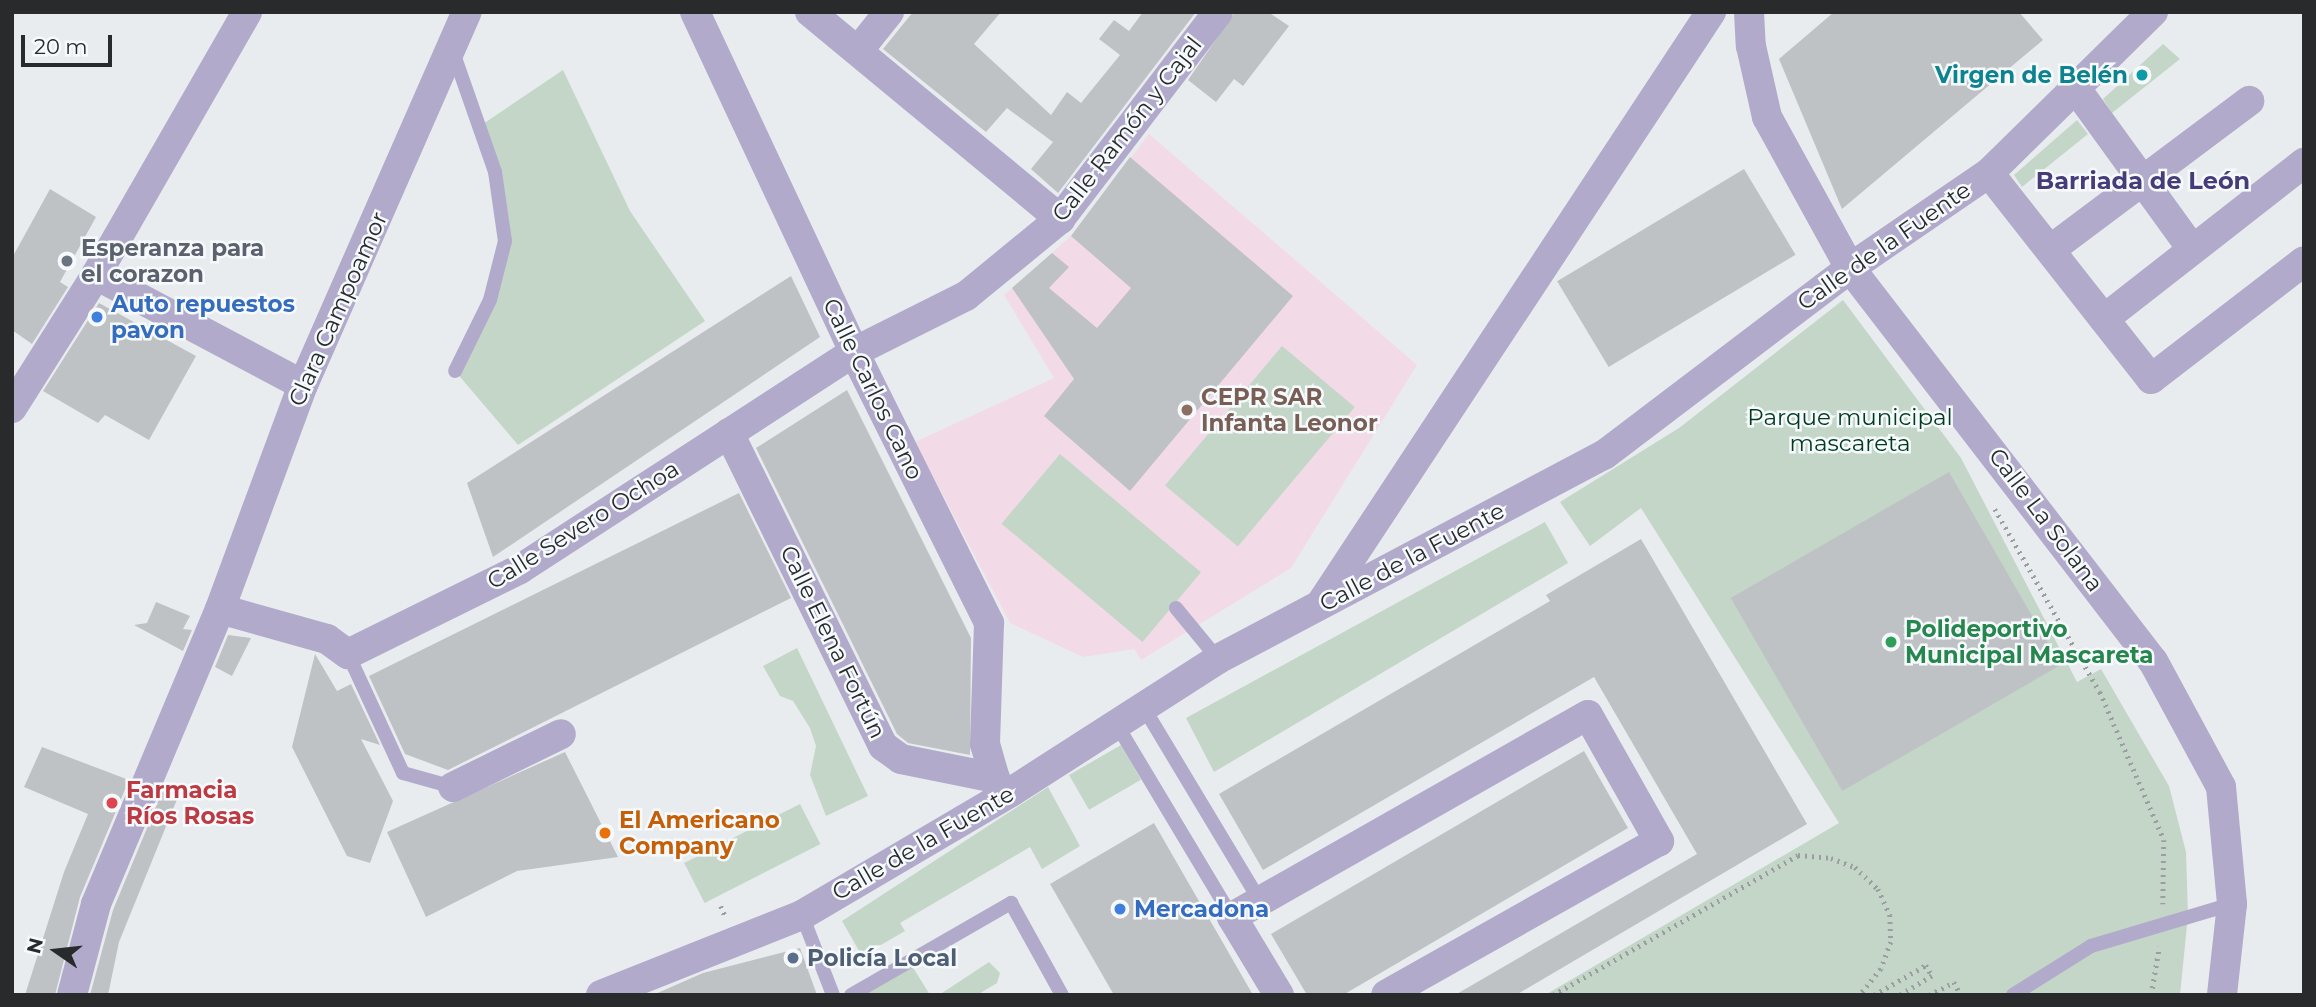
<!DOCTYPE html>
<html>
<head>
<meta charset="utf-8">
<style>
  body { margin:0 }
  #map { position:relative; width:2316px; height:1007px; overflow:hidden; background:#e9ecef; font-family:Montserrat,sans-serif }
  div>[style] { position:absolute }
  .education>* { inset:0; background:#f2dbe6 }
  .green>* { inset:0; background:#c3d6c8; transform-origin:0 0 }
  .building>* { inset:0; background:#bfc2c5; transform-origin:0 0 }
  .path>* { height:4.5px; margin-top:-2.25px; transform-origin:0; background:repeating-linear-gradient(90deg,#9b9ea0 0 2px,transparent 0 7px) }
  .lane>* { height:14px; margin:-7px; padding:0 7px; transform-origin:7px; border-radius:7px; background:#b1aacb }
  .street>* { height:30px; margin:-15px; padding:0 15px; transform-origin:15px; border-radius:15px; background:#b1aacb }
  .dots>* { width:19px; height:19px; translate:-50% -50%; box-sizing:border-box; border:4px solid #f6fafd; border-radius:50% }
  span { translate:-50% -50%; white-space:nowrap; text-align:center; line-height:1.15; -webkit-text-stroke:5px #f6fafd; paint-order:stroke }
  .culture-label { font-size:23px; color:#0d838f; font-weight:700 }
  .right { translate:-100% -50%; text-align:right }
  .street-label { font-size:23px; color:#282a2b }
  .worship-label { font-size:23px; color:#5b616d; font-weight:700 }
  .left { translate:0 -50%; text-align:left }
  .shop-label { font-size:23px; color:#366cbe; font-weight:700 }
  .education-label { font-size:23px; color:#785e54; font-weight:700 }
  .park-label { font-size:23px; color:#013b1d }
  .leisure-label { font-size:23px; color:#27864d; font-weight:700 }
  .health-label { font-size:23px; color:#be3a42; font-weight:700 }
  .food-label { font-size:23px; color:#c56008; font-weight:700 }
  .service-label { font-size:23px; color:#4e5e75; font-weight:700 }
  .neighbourhood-label { font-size:24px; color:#453c79; font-weight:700 }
  .frame { position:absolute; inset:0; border:14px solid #282a2b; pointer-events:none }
  .north { position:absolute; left:21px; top:916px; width:70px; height:70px; -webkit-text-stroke:5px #f6fafd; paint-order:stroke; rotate:284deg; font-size:19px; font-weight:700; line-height:28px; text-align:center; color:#282a2b }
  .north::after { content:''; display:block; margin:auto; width:24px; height:32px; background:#282a2b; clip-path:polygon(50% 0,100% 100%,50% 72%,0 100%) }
  .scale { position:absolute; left:21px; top:35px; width:91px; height:32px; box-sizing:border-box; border:4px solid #282a2b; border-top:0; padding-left:9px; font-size:21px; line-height:24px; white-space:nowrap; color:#282a2b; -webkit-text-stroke:5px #f6fafd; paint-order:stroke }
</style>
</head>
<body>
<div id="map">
  <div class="education">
    <i style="clip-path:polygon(1149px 134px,1417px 365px,1291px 568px,1141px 660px,1134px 649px,1083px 657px,1010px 623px,915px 442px,1054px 378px,1004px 295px,1071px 236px)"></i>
  </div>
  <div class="green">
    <i style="clip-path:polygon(2163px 44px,2180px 59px,2112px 113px,2103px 99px)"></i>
    <i style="clip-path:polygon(563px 70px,630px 211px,705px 321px,518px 445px,455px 371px,490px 300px,505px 241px,480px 126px)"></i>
    <i style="clip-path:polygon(2077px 120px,2088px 134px,2022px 187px,2014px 175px)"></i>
    <i style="clip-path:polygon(1843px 300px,1961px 458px,2077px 682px,2101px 669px,2169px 786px,2186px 852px,2188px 915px,2180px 995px,1545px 995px,1839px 823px,1641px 508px,1590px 546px,1560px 502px,1679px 428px)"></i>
    <i style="left:1282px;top:346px;width:95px;height:182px;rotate:40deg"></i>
    <i style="left:1060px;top:454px;width:184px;height:91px;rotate:40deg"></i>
    <i style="clip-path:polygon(1545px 522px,1568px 563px,1214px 772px,1186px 718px)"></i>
    <i style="clip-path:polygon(797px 648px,868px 796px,826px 816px,810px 775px,816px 746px,810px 728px,793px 701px,780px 696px,763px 666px)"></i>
    <i style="left:1121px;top:745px;width:40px;height:60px;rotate:60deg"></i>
    <i style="clip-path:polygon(1048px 787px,1080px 846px,1042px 869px,1030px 847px,900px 923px,905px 931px,862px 956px,842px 921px)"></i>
    <i style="left:800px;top:804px;width:45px;height:130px;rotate:63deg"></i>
    <i style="clip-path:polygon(909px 961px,930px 995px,860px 995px)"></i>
    <i style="clip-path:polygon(989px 962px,1000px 973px,997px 983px,977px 995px,939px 995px)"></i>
  </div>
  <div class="building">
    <i style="clip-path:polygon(913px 12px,1001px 12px,974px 44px,1051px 115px,1067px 92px,1081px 103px,1120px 55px,1099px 39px,1114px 20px,1129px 31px,1143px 12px,1196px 12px,1058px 193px,1031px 169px,1053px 142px,1007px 108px,986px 132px,883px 49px)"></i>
    <i style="clip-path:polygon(1235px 12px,1268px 12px,1289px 26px,1243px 86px,1234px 79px,1216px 102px,1188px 80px)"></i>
    <i style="clip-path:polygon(1834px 12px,2019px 12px,2043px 40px,1842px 209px,1779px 59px)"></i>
    <i style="clip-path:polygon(1130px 157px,1293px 296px,1130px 491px,1044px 416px,1074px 379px,1012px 288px,1052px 253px,1069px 267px,1049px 288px,1097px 328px,1131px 288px,1071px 236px)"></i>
    <i style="left:1744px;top:169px;width:100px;height:218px;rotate:59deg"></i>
    <i style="clip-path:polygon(50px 189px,96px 217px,60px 282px,68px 287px,32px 344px,12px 330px,12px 258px)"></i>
    <i style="clip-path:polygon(791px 276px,820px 337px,493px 557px,467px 483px)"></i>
    <i style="clip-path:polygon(99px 303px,196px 356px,149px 440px,105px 415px,98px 423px,43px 391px)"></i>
    <i style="clip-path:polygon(847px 390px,971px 638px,970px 755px,908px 743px,897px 734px,756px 448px)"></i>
    <i style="left:1949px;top:472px;width:223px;height:252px;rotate:60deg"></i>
    <i style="clip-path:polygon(739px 493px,791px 598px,448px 770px,405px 754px,369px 676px)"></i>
    <i style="clip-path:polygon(1641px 539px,1807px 824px,1516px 995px,1455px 995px,1697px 854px,1594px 677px,1263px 870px,1219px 794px,1550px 601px,1546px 595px)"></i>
    <i style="clip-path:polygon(156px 602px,190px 616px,183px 629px,192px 630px,183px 651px,134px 625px,147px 623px)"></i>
    <i style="clip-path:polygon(228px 635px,251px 638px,232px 676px,215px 667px)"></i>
    <i style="clip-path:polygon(315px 654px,337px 691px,351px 684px,380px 745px,361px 739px,393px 801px,370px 863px,347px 856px,292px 747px)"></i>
    <i style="clip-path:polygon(42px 747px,129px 780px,80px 897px,55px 995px,25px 995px,64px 872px,88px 814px,24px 787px)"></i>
    <i style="clip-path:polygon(1584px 751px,1628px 828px,1343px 995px,1307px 995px,1271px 934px)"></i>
    <i style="clip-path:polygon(565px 752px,618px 857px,517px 871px,426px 917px,387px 832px)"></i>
    <i style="clip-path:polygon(162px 792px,178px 797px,119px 942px,108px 995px,90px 995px,113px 910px)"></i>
    <i style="clip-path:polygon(1154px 823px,1253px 995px,1114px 995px,1050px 884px)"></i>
    <i style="clip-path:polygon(800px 948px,817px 995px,653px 995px,703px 973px)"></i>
  </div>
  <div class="path">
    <i style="left:1995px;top:509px;width:211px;rotate:60.2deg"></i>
    <i style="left:2100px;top:692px;width:161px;rotate:66.6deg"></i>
    <i style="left:2164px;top:840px;width:64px;rotate:90.9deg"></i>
    <i style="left:721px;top:906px;width:11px;rotate:68deg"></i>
    <i style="left:1553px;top:995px;width:282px;rotate:-29.7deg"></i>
    <i style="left:1798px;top:855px;width:33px;rotate:5deg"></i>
    <i style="left:1831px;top:858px;width:26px;rotate:21deg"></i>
    <i style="left:1855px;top:867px;width:32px;rotate:44deg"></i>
    <i style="left:1878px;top:889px;width:29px;rotate:65deg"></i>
    <i style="left:1890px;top:915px;width:27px;rotate:88deg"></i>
    <i style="left:1891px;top:942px;width:29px;rotate:110deg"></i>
    <i style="left:1881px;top:969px;width:33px;rotate:129deg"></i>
    <i style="left:1874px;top:995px;width:60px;rotate:-30deg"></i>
    <i style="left:1926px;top:965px;width:13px;rotate:61deg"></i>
    <i style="left:1932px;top:976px;width:37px;rotate:149deg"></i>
    <i style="left:1929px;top:995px;width:28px;rotate:-27deg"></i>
    <i style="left:1954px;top:982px;width:15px;rotate:62deg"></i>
    <i style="left:2151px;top:995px;width:49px;rotate:-80.5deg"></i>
  </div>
  <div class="lane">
    <i style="left:452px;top:49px;width:130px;rotate:70.7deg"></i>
    <i style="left:495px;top:172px;width:70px;rotate:81.8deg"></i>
    <i style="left:505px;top:241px;width:61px;rotate:104.3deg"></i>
    <i style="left:490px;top:300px;width:79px;rotate:116.2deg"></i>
    <i style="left:1176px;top:608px;width:66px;rotate:50.5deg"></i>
    <i style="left:348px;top:654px;width:131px;rotate:65.2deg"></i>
    <i style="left:403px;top:773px;width:52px;rotate:15.6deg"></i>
    <i style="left:1144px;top:708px;width:225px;rotate:59deg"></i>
    <i style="left:1117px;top:725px;width:224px;rotate:59.1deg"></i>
    <i style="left:802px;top:915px;width:86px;rotate:68.8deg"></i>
    <i style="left:851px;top:995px;width:185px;rotate:-29.9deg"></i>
    <i style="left:1011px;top:903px;width:105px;rotate:61deg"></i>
    <i style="left:2013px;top:995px;width:92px;rotate:-32.1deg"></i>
    <i style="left:2091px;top:946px;width:147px;rotate:-16.6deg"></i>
  </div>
  <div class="street">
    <i style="left:695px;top:12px;width:375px;rotate:64.9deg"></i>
    <i style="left:854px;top:352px;width:303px;rotate:63.5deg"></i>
    <i style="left:989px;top:623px;width:121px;rotate:91.9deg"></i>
    <i style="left:985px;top:744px;width:35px;rotate:74deg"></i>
    <i style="left:810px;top:12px;width:325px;rotate:39.6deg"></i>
    <i style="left:1749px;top:12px;width:34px;rotate:87deg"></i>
    <i style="left:1751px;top:46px;width:73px;rotate:77.3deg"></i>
    <i style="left:1767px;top:117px;width:172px;rotate:61.2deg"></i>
    <i style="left:1850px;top:268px;width:496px;rotate:52.4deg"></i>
    <i style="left:2153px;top:661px;width:143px;rotate:61.6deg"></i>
    <i style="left:2221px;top:787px;width:118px;rotate:84.6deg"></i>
    <i style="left:2232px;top:904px;width:92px;rotate:96.3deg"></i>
    <i style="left:858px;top:51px;width:50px;rotate:-51.5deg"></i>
    <i style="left:2077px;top:90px;width:196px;rotate:54.1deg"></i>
    <i style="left:1989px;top:173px;width:262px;rotate:51.8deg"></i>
    <i style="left:2151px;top:379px;width:193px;rotate:-37.6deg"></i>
    <i style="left:2050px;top:250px;width:249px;rotate:-36.8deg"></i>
    <i style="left:96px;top:275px;width:234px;rotate:28deg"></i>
    <i style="left:2104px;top:319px;width:254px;rotate:-38deg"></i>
    <i style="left:12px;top:408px;width:157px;rotate:-57.7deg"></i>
    <i style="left:96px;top:275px;width:303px;rotate:-60.1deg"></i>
    <i style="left:729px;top:433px;width:349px;rotate:63.8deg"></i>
    <i style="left:883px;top:746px;width:22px;rotate:36deg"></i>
    <i style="left:901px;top:759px;width:96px;rotate:11.4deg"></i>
    <i style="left:1322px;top:602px;width:707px;rotate:-56.6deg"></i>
    <i style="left:220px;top:609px;width:111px;rotate:15.7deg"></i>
    <i style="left:327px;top:639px;width:26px;rotate:36deg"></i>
    <i style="left:348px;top:654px;width:192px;rotate:-26.3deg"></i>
    <i style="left:520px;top:569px;width:398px;rotate:-33deg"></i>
    <i style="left:854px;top:352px;width:125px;rotate:-26.6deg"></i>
    <i style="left:966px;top:296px;width:122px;rotate:-39.3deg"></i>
    <i style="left:1060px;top:219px;width:260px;rotate:-52.6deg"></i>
    <i style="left:453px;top:787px;width:120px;rotate:-26.1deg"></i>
    <i style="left:72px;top:995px;width:94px;rotate:-75.2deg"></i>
    <i style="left:96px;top:904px;width:320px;rotate:-67.2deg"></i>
    <i style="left:220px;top:609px;width:239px;rotate:-69.7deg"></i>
    <i style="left:303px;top:385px;width:407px;rotate:-66.3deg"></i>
    <i style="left:601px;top:995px;width:216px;rotate:-21.7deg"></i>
    <i style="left:802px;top:915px;width:243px;rotate:-30.5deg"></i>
    <i style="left:1011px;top:792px;width:246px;rotate:-32.7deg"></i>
    <i style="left:1218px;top:659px;width:437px;rotate:-27.9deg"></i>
    <i style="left:1604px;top:455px;width:309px;rotate:-37.2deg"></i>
    <i style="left:1850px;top:268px;width:168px;rotate:-34.4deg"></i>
    <i style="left:1989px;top:173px;width:230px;rotate:-44.5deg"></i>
    <i style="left:1279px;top:995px;width:91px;rotate:-121.1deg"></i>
    <i style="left:1232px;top:917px;width:409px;rotate:-29.6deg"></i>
    <i style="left:1588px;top:715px;width:145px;rotate:60.6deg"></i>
    <i style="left:1659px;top:841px;width:313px;rotate:150.6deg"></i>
  </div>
  <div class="dots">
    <i style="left:2142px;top:75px;background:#0f9aa8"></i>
    <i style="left:67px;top:261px;background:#6b7280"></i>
    <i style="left:97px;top:317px;background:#3f7fe0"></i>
    <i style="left:1187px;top:410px;background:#8d6e63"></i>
    <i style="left:1891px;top:642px;background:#2e9e5b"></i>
    <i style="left:112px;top:803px;background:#e0444e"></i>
    <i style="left:605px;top:833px;background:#e8710a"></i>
    <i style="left:1120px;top:909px;background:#3f7fe0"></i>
    <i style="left:793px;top:958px;background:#5c6f8a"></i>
  </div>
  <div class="culture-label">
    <span class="right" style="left:2128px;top:75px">Virgen de Belén</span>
  </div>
  <div class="street-label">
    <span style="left:1127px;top:129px;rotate:-52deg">Calle Ramón y Cajal</span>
    <span style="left:1884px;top:246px;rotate:-35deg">Calle de la Fuente</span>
    <span style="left:338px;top:309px;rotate:-66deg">Clara Campoamor</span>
    <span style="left:873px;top:389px;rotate:64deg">Calle Carlos Cano</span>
    <span style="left:2046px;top:520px;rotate:53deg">Calle La Solana</span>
    <span style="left:583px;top:525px;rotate:-32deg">Calle Severo Ochoa</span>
    <span style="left:1412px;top:557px;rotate:-28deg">Calle de la Fuente</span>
    <span style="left:833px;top:642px;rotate:64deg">Calle Elena Fortún</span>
    <span style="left:923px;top:843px;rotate:-30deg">Calle de la Fuente</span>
  </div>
  <div class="worship-label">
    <span class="left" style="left:81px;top:261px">Esperanza para<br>el corazon</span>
  </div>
  <div class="shop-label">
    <span class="left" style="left:111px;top:317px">Auto repuestos<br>pavon</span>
    <span class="left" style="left:1134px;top:909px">Mercadona</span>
  </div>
  <div class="education-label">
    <span class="left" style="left:1201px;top:410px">CEPR SAR<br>Infanta Leonor</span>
  </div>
  <div class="park-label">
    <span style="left:1850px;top:430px">Parque municipal<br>mascareta</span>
  </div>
  <div class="leisure-label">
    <span class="left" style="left:1905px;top:642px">Polideportivo<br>Municipal Mascareta</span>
  </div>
  <div class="health-label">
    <span class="left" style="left:126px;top:803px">Farmacia<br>Ríos Rosas</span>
  </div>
  <div class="food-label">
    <span class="left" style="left:619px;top:833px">El Americano<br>Company</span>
  </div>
  <div class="service-label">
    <span class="left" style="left:807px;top:958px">Policía Local</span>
  </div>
  <div class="neighbourhood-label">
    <span style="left:2143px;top:181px">Barriada de León</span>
  </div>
  <div class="frame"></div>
  <div class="north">N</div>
  <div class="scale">20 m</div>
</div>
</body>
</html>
